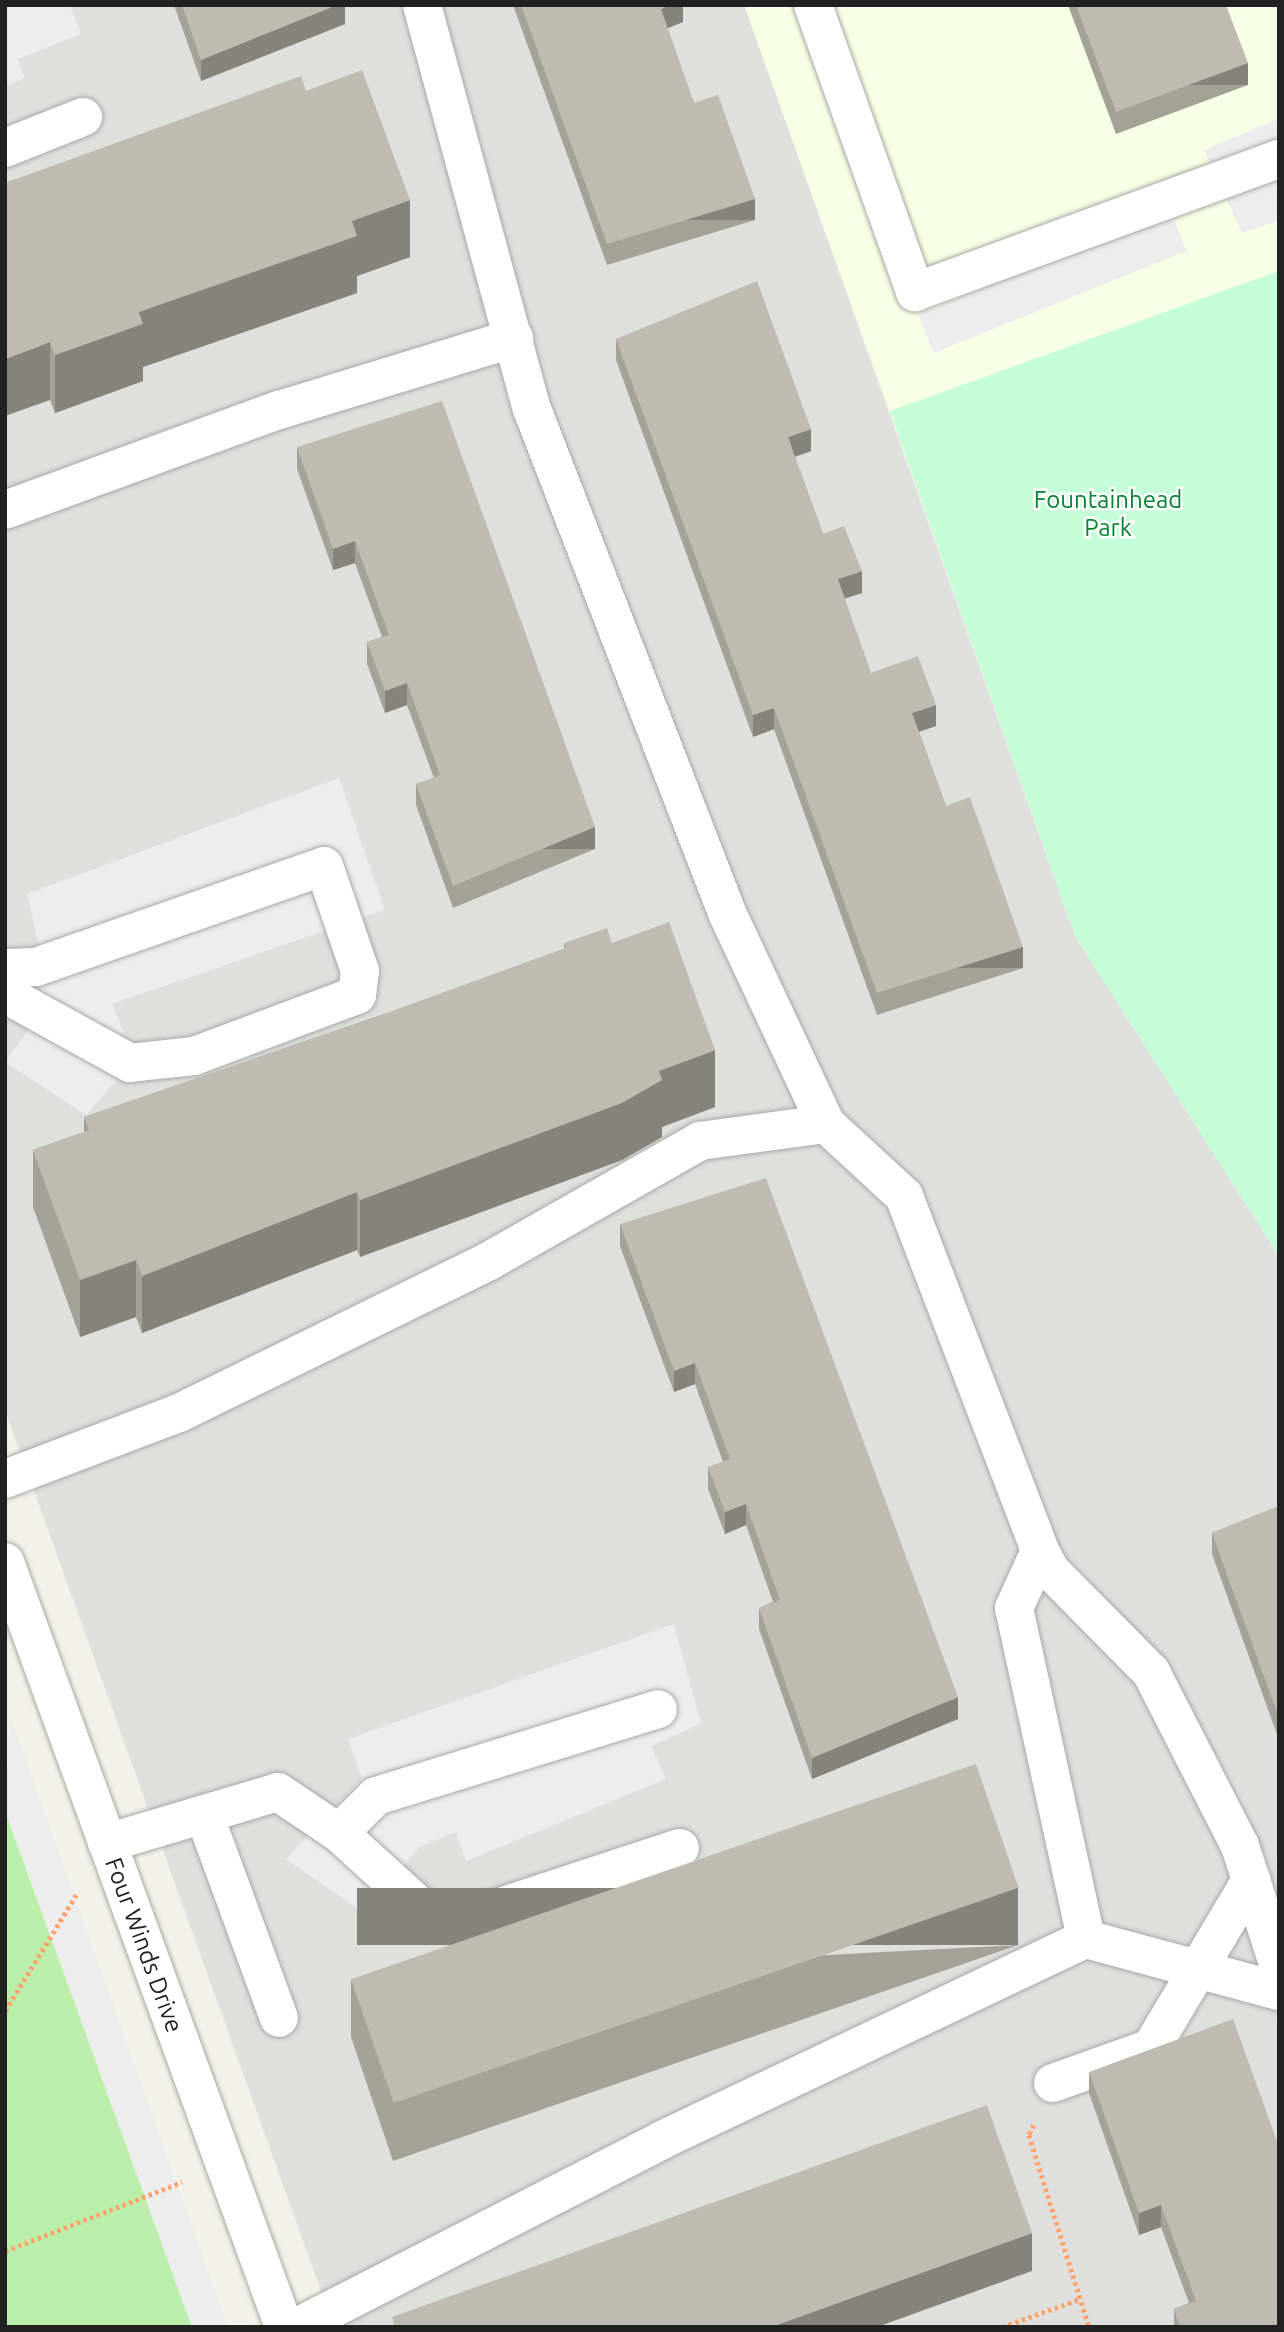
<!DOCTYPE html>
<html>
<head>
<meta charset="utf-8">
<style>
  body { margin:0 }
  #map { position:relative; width:1284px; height:2332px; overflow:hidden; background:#f2f2e8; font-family:Ubuntu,sans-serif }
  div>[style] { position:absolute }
  .residential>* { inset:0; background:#dfdfde }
  .education>* { inset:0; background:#f7ffe4 }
  .grass>* { inset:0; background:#b9eeab }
  .park>* { inset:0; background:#c4fdd8 }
  .parking>* { inset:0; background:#ededed; transform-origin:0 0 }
  .path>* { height:4.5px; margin-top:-2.25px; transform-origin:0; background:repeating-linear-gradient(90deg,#ffa46c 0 3.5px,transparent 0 7px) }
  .roads { filter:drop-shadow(0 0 2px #a8a8a8) drop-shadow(0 0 2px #a8a8a8) }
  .minor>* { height:38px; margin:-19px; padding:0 19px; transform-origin:19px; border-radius:19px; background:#fff }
  .wall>* { inset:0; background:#a4a197 }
  .shaded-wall>* { inset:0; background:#86837b; transform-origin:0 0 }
  .building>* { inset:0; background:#bfbbb0; transform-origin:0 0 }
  span { translate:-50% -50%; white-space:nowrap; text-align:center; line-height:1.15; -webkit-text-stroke:5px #fff; paint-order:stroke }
  .park-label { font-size:24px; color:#068433 }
  .street-label { font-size:24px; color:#212121 }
  .frame { position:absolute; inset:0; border:7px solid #212121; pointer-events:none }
</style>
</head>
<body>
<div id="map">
  <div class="residential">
    <i style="clip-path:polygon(5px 5px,744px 5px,1075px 936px,1279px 1256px,1279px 2327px,334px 2327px,5px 1410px)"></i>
  </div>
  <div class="education">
    <i style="clip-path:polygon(744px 5px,1279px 5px,1279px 271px,890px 411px)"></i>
  </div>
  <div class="grass">
    <i style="clip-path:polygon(5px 1811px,192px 2327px,5px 2327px)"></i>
  </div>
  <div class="park">
    <i style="clip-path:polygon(1279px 271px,1279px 1256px,1075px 936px,890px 411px)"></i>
  </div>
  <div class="parking">
    <i style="clip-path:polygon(5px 5px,70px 5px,81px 34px,18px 59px,25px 78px,5px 86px)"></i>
    <i style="clip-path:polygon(1279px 118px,1279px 221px,1242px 233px,1204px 150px)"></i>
    <i style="left:1171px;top:212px;width:42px;height:273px;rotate:68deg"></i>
    <i style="clip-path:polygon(339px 778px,385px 910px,112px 1004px,135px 1059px,86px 1115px,5px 1062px,32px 1025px,38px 942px,27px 894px)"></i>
    <i style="clip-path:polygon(674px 1624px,701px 1724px,651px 1746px,666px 1779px,466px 1861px,456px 1832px,419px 1847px,365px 1914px,286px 1859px,362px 1778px,348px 1739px)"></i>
    <i style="clip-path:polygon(10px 1715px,228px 2327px,192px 2327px,5px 1810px)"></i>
  </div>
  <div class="path">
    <i style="left:5px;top:2011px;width:136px;rotate:-58.5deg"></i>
    <i style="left:1034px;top:2125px;width:11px;rotate:117deg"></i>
    <i style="left:1029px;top:2135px;width:201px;rotate:72.6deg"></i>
    <i style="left:5px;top:2251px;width:190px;rotate:-21.3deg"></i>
    <i style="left:1002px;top:2327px;width:83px;rotate:-19.7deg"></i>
  </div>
  <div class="roads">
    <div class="minor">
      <i style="left:422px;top:5px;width:419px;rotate:74.8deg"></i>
      <i style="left:532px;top:409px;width:543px;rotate:68.83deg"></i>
      <i style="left:728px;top:915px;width:231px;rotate:64.9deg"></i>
      <i style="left:826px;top:1124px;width:106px;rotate:42.7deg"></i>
      <i style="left:904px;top:1196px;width:380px;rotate:69deg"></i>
      <i style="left:1040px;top:1551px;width:21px;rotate:62deg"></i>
      <i style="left:1050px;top:1570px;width:144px;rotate:45.3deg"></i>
      <i style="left:1151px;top:1672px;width:195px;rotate:62.9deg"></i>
      <i style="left:1240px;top:1846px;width:127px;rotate:72.1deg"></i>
      <i style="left:813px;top:5px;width:305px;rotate:70.4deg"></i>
      <i style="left:915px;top:292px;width:388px;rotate:-20.1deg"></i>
      <i style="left:5px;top:148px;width:84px;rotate:-21.7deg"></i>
      <i style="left:5px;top:510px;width:292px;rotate:-20.1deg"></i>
      <i style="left:279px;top:410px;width:246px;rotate:-17deg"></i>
      <i style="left:5px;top:968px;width:31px;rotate:-2deg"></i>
      <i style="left:36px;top:967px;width:305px;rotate:-19.3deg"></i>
      <i style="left:324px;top:866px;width:111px;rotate:71.1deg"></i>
      <i style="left:360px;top:971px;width:24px;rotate:97deg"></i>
      <i style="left:357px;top:995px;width:174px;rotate:159.5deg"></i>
      <i style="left:194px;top:1056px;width:64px;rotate:173.8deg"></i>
      <i style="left:130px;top:1063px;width:143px;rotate:-151.1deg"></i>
      <i style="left:5px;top:1479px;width:186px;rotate:-20.8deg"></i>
      <i style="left:179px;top:1413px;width:345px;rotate:-26.1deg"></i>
      <i style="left:489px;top:1261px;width:243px;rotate:-29.6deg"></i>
      <i style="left:700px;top:1141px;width:127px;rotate:-7.7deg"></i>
      <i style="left:1040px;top:1551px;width:63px;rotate:114.5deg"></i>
      <i style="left:1014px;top:1608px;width:339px;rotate:77.7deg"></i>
      <i style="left:5px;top:1562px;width:814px;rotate:69.96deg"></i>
      <i style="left:205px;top:1817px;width:214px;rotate:69.8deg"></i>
      <i style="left:339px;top:1833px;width:52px;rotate:-45deg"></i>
      <i style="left:376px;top:1796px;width:295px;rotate:-17.1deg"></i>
      <i style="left:107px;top:1843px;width:178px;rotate:-16.6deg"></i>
      <i style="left:278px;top:1792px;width:73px;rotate:33.9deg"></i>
      <i style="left:339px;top:1833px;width:122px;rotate:42.3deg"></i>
      <i style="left:429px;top:1915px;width:59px;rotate:-3.9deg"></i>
      <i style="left:488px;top:1911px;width:202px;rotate:-18.2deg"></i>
      <i style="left:1053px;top:2083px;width:104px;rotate:-19.7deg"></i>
      <i style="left:1151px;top:2048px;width:196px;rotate:-59.2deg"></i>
      <i style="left:297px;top:2327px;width:410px;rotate:-27.1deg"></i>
      <i style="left:662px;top:2140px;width:469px;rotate:-25.4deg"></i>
      <i style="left:1086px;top:1939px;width:200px;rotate:15.1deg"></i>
    </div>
  </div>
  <div class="wall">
    <i style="clip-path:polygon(174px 5px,345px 5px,345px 24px,201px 81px)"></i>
    <i style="clip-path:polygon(513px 5px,683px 5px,683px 22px,667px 28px,694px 103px,755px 220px,607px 265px)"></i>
    <i style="clip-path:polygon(1068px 5px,1226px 5px,1248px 85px,1116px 134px)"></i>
    <i style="clip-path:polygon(306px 91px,410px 257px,357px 276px,357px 293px,143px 367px,143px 381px,55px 413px,50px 400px,5px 183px)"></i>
    <i style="clip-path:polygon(616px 339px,811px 451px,795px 457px,823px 534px,862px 593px,844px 598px,871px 673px,936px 726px,919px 732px,946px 806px,1023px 968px,877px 1015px,774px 729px,753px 737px,616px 360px)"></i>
    <i style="clip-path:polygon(297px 447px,595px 849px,453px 908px,416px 805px,416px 784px,434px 778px,407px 705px,385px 713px,367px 664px,367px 642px,382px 637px,355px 563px,333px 570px,297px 469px)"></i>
    <i style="clip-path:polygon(564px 943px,612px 943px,715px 1107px,662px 1127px,662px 1137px,622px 1160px,360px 1257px,357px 1250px,142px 1333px,136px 1317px,80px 1337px,33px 1207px,33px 1150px,84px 1132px,84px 1117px,393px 1011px,564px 949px)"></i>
    <i style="clip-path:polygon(620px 1224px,958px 1719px,812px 1779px,759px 1629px,759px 1608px,773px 1602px,746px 1525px,725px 1534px,708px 1489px,708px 1467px,723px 1462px,695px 1384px,674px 1392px,620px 1246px)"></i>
    <i style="clip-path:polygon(1279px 1506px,1279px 1740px,1212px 1554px,1212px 1533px)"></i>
    <i style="clip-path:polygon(1018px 1945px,393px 2161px,351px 2037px,351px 1980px)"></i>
    <i style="clip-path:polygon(1089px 2072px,1279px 2327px,1174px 2327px,1174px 2309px,1189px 2303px,1161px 2227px,1139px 2235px,1089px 2093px)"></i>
  </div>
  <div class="shaded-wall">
    <i style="clip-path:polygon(337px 5px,345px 5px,345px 24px,201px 81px,201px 60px)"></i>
    <i style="clip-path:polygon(671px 5px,683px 5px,683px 22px,661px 31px,661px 9px)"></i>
    <i style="left:1248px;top:63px;width:22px;height:141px;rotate:90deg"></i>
    <i style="left:755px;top:199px;width:21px;height:155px;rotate:90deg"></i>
    <i style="clip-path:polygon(410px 200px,410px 257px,357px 276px,357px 293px,143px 367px,143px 381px,55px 413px,55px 355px,139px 312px,352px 221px)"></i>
    <i style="clip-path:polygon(50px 342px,50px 400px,5px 416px,5px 359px)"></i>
    <i style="clip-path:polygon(811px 429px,811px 451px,788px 459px,788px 437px)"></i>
    <i style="clip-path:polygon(355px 541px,355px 563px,333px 570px,333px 549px)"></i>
    <i style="clip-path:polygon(862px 571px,862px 593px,838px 601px,838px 579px)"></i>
    <i style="clip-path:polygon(407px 683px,407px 705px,385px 713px,385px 691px)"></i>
    <i style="clip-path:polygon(936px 705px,936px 726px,912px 734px,912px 713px)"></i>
    <i style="clip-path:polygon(774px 708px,774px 729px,753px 737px,753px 715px)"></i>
    <i style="left:595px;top:827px;width:22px;height:154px;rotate:90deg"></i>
    <i style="left:1023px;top:947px;width:21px;height:153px;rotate:90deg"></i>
    <i style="clip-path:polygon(715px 1050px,715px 1107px,662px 1127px,662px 1137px,622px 1160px,360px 1257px,360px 1200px,659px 1071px)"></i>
    <i style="clip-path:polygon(357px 1192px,357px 1250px,142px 1333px,142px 1276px)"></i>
    <i style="clip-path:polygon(136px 1260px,136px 1317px,80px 1337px,80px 1280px)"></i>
    <i style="clip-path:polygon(695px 1363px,695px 1384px,674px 1392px,674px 1371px)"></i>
    <i style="clip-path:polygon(746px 1504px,746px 1525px,725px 1534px,725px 1512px)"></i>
    <i style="clip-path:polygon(958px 1697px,958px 1719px,812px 1779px,812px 1758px)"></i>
    <i style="left:1018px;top:1888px;width:57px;height:661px;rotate:90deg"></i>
    <i style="clip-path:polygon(1161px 2205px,1161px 2227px,1139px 2235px,1139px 2213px)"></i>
    <i style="clip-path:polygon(1032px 2233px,1032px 2271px,877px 2327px,771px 2327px)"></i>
  </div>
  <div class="building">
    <i style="clip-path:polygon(182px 5px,337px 5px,201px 60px)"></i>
    <i style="clip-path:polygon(521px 5px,671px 5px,661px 9px,694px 103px,718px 95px,755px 199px,607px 244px)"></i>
    <i style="clip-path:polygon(1076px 5px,1226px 5px,1248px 63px,1116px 112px)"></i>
    <i style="clip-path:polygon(362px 70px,410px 200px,352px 221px,357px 236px,139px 312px,143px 324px,55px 355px,50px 342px,5px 359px,5px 183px,301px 76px,306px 91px)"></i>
    <i style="clip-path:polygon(757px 281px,811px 429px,788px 437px,823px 534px,844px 526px,862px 571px,838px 579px,871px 673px,918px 656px,936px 705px,912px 713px,946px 806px,970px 797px,1023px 947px,877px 993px,774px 708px,753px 715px,616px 339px)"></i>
    <i style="clip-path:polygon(442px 401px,595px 827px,453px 886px,416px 784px,440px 775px,407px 683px,385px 691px,367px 642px,389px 635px,355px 541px,333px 549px,297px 447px)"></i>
    <i style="clip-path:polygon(669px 922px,715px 1050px,659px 1071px,662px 1080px,622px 1103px,360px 1200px,357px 1192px,142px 1276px,136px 1260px,80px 1280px,33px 1150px,89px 1130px,84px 1117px,393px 1011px,566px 948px,564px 943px,607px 928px,612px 943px)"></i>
    <i style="clip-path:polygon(766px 1178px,958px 1697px,812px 1758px,759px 1608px,780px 1600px,746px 1504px,725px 1512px,708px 1467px,730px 1459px,695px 1363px,674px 1371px,620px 1224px)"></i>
    <i style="clip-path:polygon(1279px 1506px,1279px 1718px,1212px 1533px)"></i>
    <i style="left:976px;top:1764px;width:131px;height:661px;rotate:71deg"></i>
    <i style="clip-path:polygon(1233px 2019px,1279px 2147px,1279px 2327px,1180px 2327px,1174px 2309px,1196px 2301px,1161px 2205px,1139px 2213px,1089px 2072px)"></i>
    <i style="clip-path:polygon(987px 2105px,1032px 2233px,771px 2327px,395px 2327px,392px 2317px)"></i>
  </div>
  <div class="park-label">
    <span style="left:1108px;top:514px">Fountainhead<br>Park</span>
  </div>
  <div class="street-label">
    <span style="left:144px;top:1945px;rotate:70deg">Four Winds Drive</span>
  </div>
  <div class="frame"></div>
</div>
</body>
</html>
